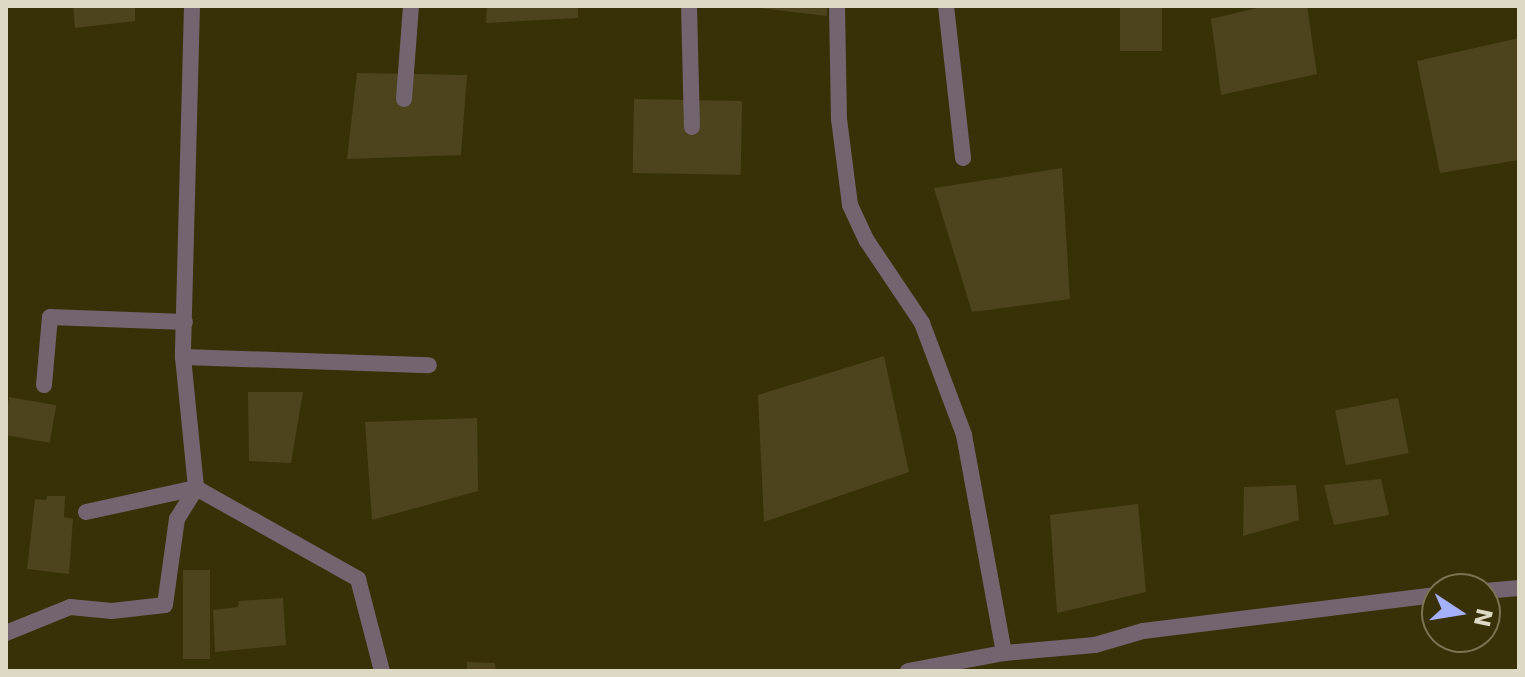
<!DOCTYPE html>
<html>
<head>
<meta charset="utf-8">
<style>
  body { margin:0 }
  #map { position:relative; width:1525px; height:677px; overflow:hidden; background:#383007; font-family:"DejaVu Sans",sans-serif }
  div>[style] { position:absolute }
  .building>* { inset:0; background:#4d441e; transform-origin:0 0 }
  .street>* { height:16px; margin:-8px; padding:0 8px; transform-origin:8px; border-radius:8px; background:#74646f }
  span { translate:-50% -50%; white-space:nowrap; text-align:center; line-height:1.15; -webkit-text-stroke:7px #383007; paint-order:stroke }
  .frame { position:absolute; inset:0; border:8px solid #ded9c4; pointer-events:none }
  .north { position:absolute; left:1421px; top:573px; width:80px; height:80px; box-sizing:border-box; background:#383007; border:2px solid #7a7453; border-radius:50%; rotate:102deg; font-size:22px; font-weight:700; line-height:32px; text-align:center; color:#ded9c4 }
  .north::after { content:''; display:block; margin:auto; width:28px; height:36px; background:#a6b1fc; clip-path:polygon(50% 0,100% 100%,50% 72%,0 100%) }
</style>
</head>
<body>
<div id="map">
  <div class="building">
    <i style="clip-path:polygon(73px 6px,135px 6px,135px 21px,75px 28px)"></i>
    <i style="clip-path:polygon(487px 6px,578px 6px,578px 18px,486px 23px)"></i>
    <i style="clip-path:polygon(760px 6px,827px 6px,827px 16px,760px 8px)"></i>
    <i style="left:1120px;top:6px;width:42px;height:45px"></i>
    <i style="clip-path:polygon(1265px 6px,1307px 6px,1317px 74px,1221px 95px,1211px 19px)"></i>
    <i style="clip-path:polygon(1519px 38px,1519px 160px,1440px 173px,1417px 61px)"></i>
    <i style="clip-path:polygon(357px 73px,467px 75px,461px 155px,347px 159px)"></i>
    <i style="left:634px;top:99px;width:108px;height:74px;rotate:1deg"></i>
    <i style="clip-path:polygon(1062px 168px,1070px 299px,972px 312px,934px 188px)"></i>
    <i style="clip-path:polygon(884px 356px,909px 472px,764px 522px,758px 395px)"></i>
    <i style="clip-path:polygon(248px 392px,303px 392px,291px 463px,249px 461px)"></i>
    <i style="left:9px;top:397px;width:48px;height:38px;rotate:10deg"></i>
    <i style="left:1398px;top:398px;width:56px;height:64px;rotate:79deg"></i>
    <i style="clip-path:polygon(477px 418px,478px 491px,372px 520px,365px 422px)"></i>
    <i style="clip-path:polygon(1381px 479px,1389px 515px,1334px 525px,1324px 485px)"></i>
    <i style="clip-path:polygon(1296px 485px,1299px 520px,1243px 536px,1244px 487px)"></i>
    <i style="clip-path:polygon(47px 496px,65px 496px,64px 517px,73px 519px,69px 574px,27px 569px,35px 499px,46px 500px)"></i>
    <i style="clip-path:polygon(1138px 504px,1146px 592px,1057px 613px,1050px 515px)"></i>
    <i style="left:183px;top:570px;width:27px;height:89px"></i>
    <i style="clip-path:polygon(283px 598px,286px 645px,215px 652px,213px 610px,238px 607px,239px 601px)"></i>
    <i style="clip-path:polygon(467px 662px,495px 663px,496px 671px,467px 671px)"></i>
  </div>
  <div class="street">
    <i style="left:192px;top:6px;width:351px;rotate:91.5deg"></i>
    <i style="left:183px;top:357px;width:132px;rotate:84.3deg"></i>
    <i style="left:196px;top:488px;width:186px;rotate:29.3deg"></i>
    <i style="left:358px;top:579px;width:95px;rotate:75.4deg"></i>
    <i style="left:689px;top:6px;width:121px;rotate:88.6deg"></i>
    <i style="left:837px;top:6px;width:113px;rotate:89deg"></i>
    <i style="left:839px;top:119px;width:87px;rotate:82.7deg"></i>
    <i style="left:850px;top:205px;width:40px;rotate:65deg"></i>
    <i style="left:867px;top:241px;width:99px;rotate:56.1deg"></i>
    <i style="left:922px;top:323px;width:120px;rotate:69.4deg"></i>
    <i style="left:964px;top:435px;width:222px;rotate:79.6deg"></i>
    <i style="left:946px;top:6px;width:153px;rotate:83.6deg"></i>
    <i style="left:404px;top:99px;width:93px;rotate:-85.7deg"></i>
    <i style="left:183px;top:357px;width:246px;rotate:1.9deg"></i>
    <i style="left:44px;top:385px;width:68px;rotate:-85deg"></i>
    <i style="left:50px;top:317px;width:135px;rotate:2.1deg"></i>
    <i style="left:86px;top:512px;width:113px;rotate:-12.3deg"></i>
    <i style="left:1485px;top:591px;width:34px;rotate:-5deg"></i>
    <i style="left:6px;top:633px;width:69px;rotate:-22.1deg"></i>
    <i style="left:70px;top:607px;width:42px;rotate:5.4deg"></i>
    <i style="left:112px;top:611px;width:53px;rotate:-6.5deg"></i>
    <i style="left:165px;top:605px;width:87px;rotate:-82.1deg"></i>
    <i style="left:177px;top:519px;width:36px;rotate:-58deg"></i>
    <i style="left:908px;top:671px;width:98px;rotate:-10.6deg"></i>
    <i style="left:1004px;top:653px;width:91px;rotate:-5deg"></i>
    <i style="left:1095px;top:645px;width:50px;rotate:-16.3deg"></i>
    <i style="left:1143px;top:631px;width:296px;rotate:-7deg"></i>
  </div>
  <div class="frame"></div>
  <div class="north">N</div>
</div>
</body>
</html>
